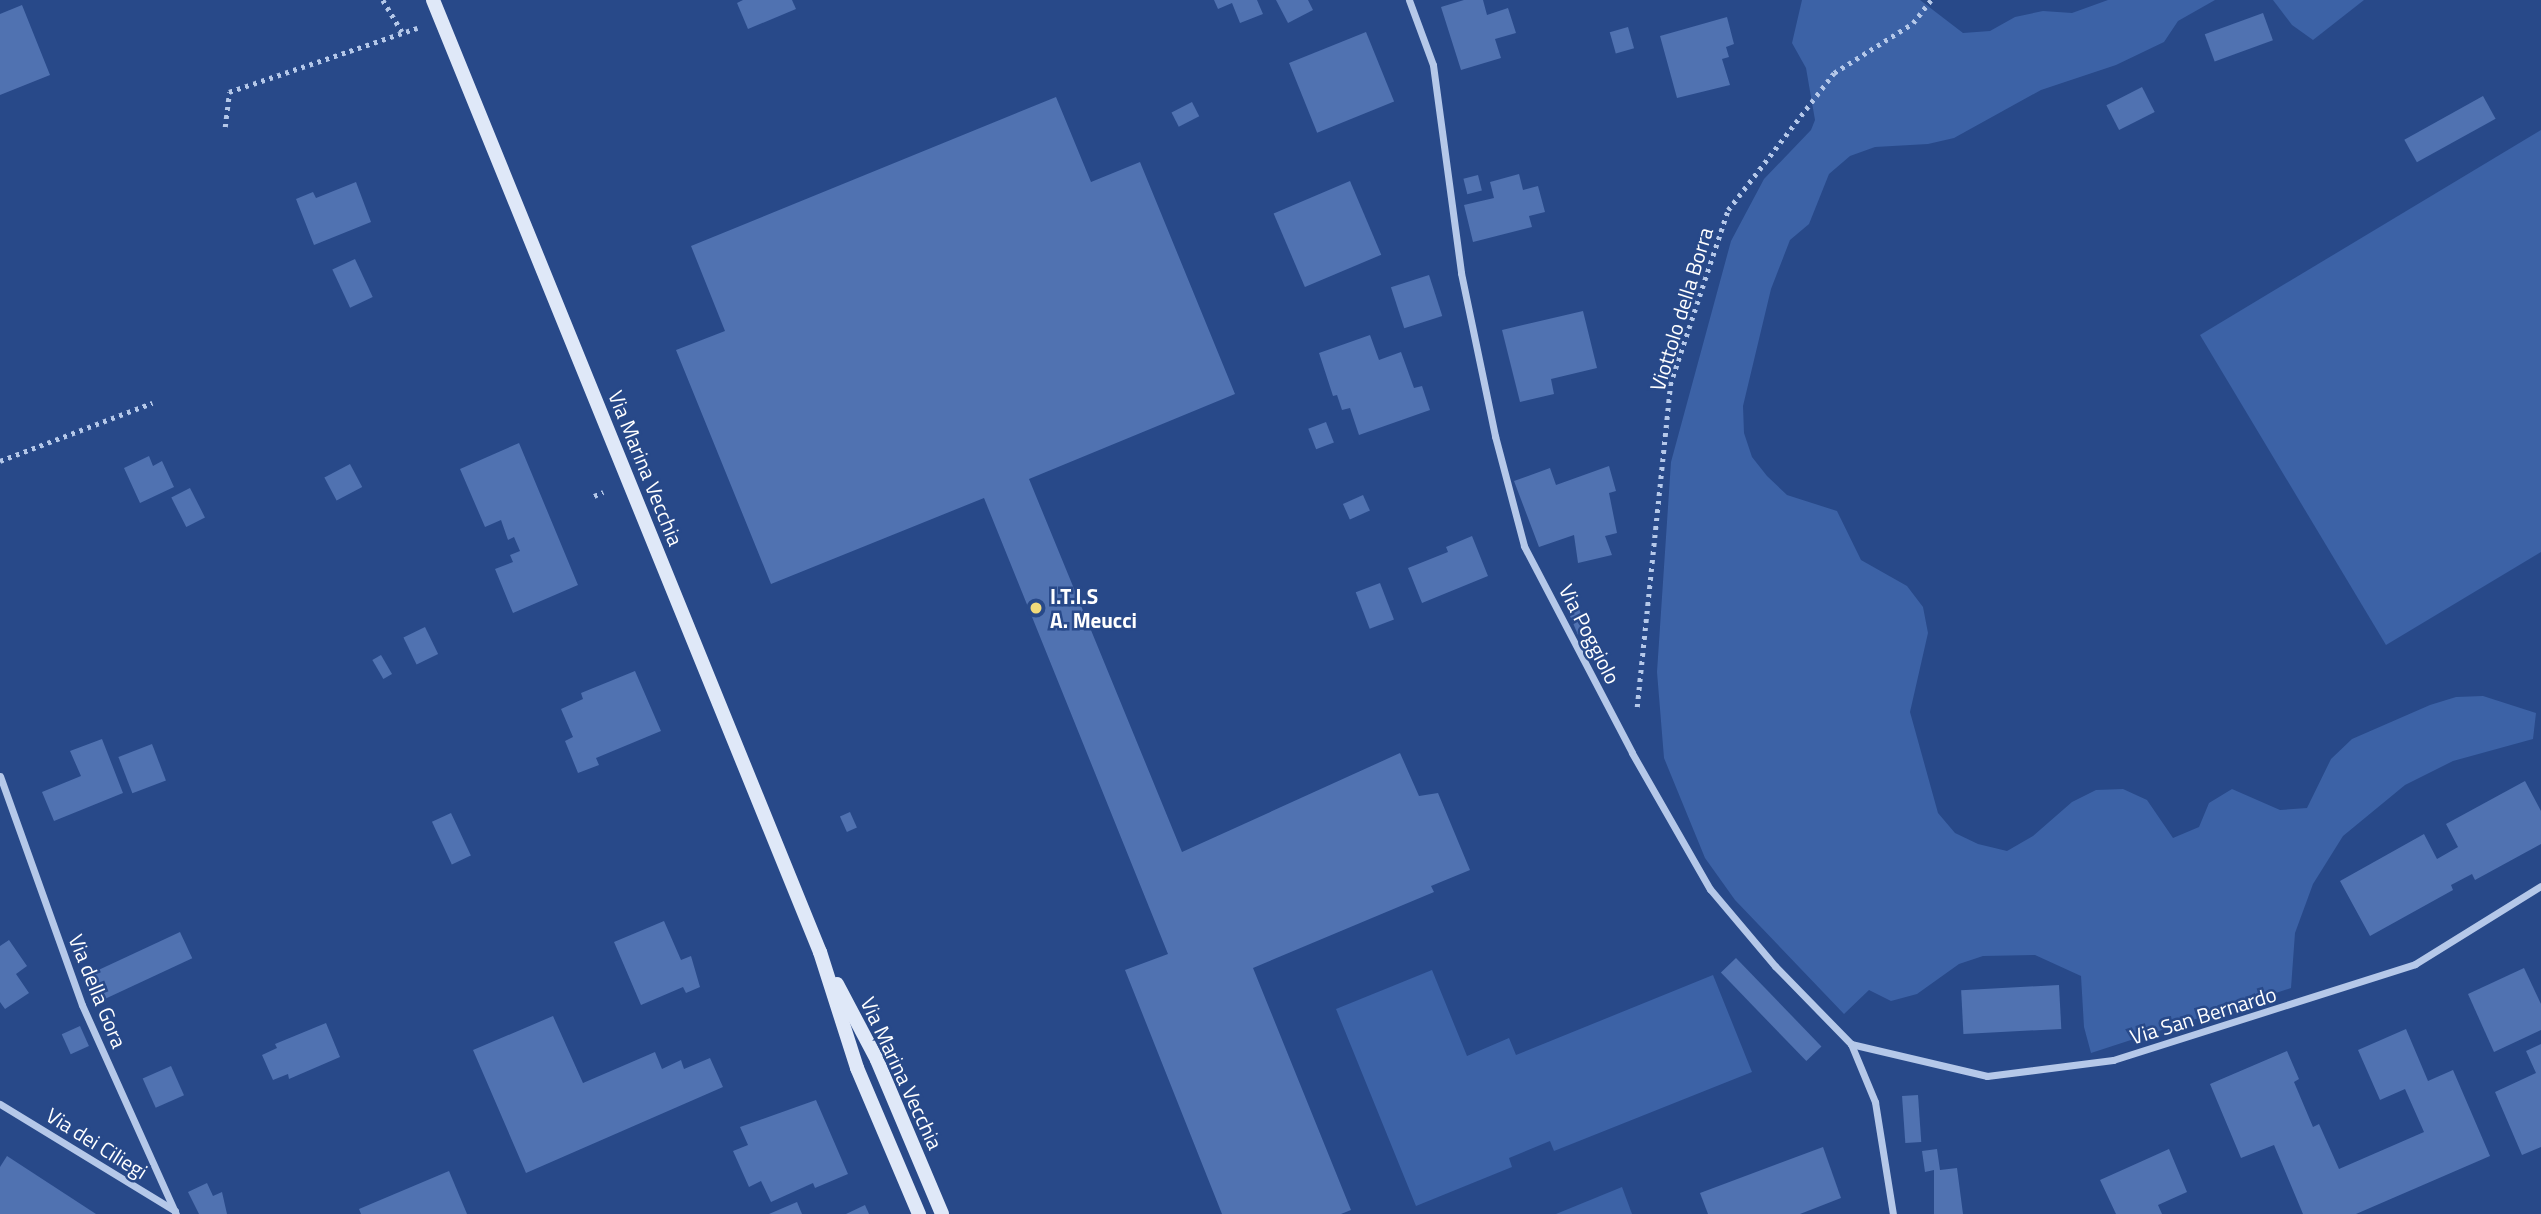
<!DOCTYPE html>
<html>
<head>
<meta charset="utf-8">
<style>
  body { margin:0 }
  #map { position:relative; width:2541px; height:1214px; overflow:hidden; background:#284989; font-family:"Titillium Web",sans-serif }
  div>[style] { position:absolute }
  .green>* { inset:0; background:#3c62a6 }
  .building>* { inset:0; background:#5072b1; transform-origin:0 0 }
  .path>* { height:4.5px; margin-top:-2.25px; transform-origin:0; background:repeating-linear-gradient(90deg,#b5c8e9 0 3.5px,transparent 0 8.5px) }
  .minor>* { height:7px; margin:-3.5px; padding:0 3.5px; transform-origin:3.5px; border-radius:3.5px; background:#b5c8e9 }
  .secondary>* { height:14px; margin:-7px; padding:0 7px; transform-origin:7px; border-radius:7px; background:#dfe8f8 }
  .dots>* { width:19px; height:19px; translate:-50% -50%; box-sizing:border-box; border:4px solid #284989; border-radius:50% }
  span { translate:-50% -50%; white-space:nowrap; text-align:center; line-height:1.15; -webkit-text-stroke:5px #284989; paint-order:stroke }
  .street-label { font-size:21px; color:#fff }
  .poi-label { font-size:21px; color:#fff; font-weight:700 }
  .left { translate:0 -50%; text-align:left }
</style>
</head>
<body>
<div id="map">
  <div class="green">
    <i style="clip-path:polygon(1802px 0,1920px 0,1963px 33px,1990px 31px,2015px 17px,2043px 11px,2072px 13px,2108px 0,2215px 0,2178px 21px,2164px 42px,2116px 65px,2041px 90px,1954px 138px,1928px 144px,1875px 147px,1850px 156px,1829px 174px,1809px 224px,1790px 240px,1771px 289px,1743px 406px,1744px 433px,1752px 457px,1767px 476px,1787px 495px,1837px 511px,1861px 560px,1907px 586px,1923px 607px,1928px 633px,1910px 712px,1938px 813px,1955px 833px,1978px 844px,2007px 851px,2033px 836px,2072px 802px,2096px 790px,2123px 789px,2147px 800px,2173px 838px,2199px 827px,2209px 803px,2232px 789px,2280px 810px,2307px 808px,2331px 759px,2352px 739px,2430px 705px,2456px 697px,2483px 696px,2536px 713px,2533px 739px,2453px 761px,2405px 785px,2343px 836px,2313px 884px,2295px 933px,2291px 988px,2091px 1053px,2084px 1027px,2081px 976px,2035px 955px,1983px 956px,1959px 964px,1917px 994px,1891px 1001px,1869px 990px,1844px 1014px,1735px 900px,1705px 858px,1664px 758px,1657px 672px,1671px 462px,1731px 241px,1764px 179px,1811px 130px,1815px 120px,1806px 68px,1792px 43px)"></i>
    <i style="clip-path:polygon(2273px 0,2364px 0,2313px 40px,2292px 25px)"></i>
    <i style="clip-path:polygon(2541px 130px,2541px 552px,2386px 645px,2200px 335px)"></i>
    <i style="clip-path:polygon(1432px 970px,1467px 1056px,1509px 1038px,1516px 1055px,1713px 975px,1752px 1072px,1554px 1151px,1550px 1141px,1509px 1158px,1512px 1167px,1416px 1206px,1336px 1009px)"></i>
    <i style="clip-path:polygon(1622px 1187px,1632px 1214px,1556px 1214px)"></i>
  </div>
  <div class="building">
    <i style="clip-path:polygon(743px 0,792px 0,796px 9px,748px 29px,737px 3px)"></i>
    <i style="clip-path:polygon(1214px 0,1257px 0,1263px 14px,1240px 23px,1232px 3px,1218px 9px)"></i>
    <i style="clip-path:polygon(1276px 0,1308px 0,1313px 10px,1288px 23px)"></i>
    <i style="clip-path:polygon(1464px 0,1483px 0,1487px 15px,1508px 8px,1516px 33px,1495px 39px,1501px 58px,1461px 70px,1441px 7px)"></i>
    <i style="clip-path:polygon(22px 5px,50px 75px,0 95px,0 14px)"></i>
    <i style="left:2263px;top:13px;width:29px;height:62px;rotate:70deg"></i>
    <i style="clip-path:polygon(1727px 17px,1734px 44px,1726px 47px,1729px 57px,1722px 59px,1730px 85px,1677px 98px,1660px 36px)"></i>
    <i style="left:1628px;top:27px;width:22px;height:19px;rotate:74deg"></i>
    <i style="left:1366px;top:32px;width:75px;height:83px;rotate:68deg"></i>
    <i style="left:2142px;top:87px;width:28px;height:40px;rotate:63deg"></i>
    <i style="left:2483px;top:96px;width:26px;height:90px;rotate:61deg"></i>
    <i style="clip-path:polygon(1056px 97px,1091px 182px,1140px 162px,1235px 394px,1029px 479px,1182px 852px,1400px 753px,1419px 796px,1438px 793px,1470px 870px,1431px 886px,1434px 892px,1253px 968px,1351px 1210px,1341px 1214px,1222px 1214px,1125px 970px,1168px 954px,984px 498px,771px 584px,676px 350px,725px 331px,691px 246px)"></i>
    <i style="left:1192px;top:102px;width:16px;height:23px;rotate:63deg"></i>
    <i style="clip-path:polygon(1519px 174px,1523px 190px,1538px 186px,1545px 212px,1529px 216px,1532px 227px,1473px 242px,1464px 205px,1494px 198px,1490px 182px)"></i>
    <i style="left:1478px;top:175px;width:16px;height:15px;rotate:76deg"></i>
    <i style="left:1350px;top:181px;width:80px;height:83px;rotate:67deg"></i>
    <i style="clip-path:polygon(356px 182px,371px 222px,314px 245px,296px 199px,313px 192px,316px 198px)"></i>
    <i style="left:355px;top:259px;width:42px;height:25px;rotate:65deg"></i>
    <i style="left:1429px;top:275px;width:43px;height:40px;rotate:72deg"></i>
    <i style="clip-path:polygon(1583px 311px,1597px 368px,1551px 379px,1554px 394px,1520px 402px,1502px 330px)"></i>
    <i style="clip-path:polygon(1370px 335px,1379px 360px,1401px 352px,1414px 388px,1422px 386px,1430px 410px,1359px 435px,1350px 408px,1342px 410px,1337px 395px,1333px 396px,1319px 353px)"></i>
    <i style="left:1326px;top:422px;width:22px;height:19px;rotate:69deg"></i>
    <i style="clip-path:polygon(519px 443px,578px 585px,513px 613px,495px 569px,513px 562px,510px 555px,520px 551px,514px 537px,508px 540px,501px 520px,485px 527px,460px 469px)"></i>
    <i style="clip-path:polygon(149px 456px,153px 466px,162px 461px,174px 487px,140px 503px,124px 468px)"></i>
    <i style="left:350px;top:464px;width:26px;height:29px;rotate:62deg"></i>
    <i style="clip-path:polygon(1609px 466px,1616px 491px,1609px 493px,1617px 533px,1605px 536px,1612px 555px,1578px 563px,1574px 535px,1539px 547px,1514px 481px,1550px 468px,1556px 485px)"></i>
    <i style="left:190px;top:488px;width:33px;height:21px;rotate:63deg"></i>
    <i style="left:1363px;top:495px;width:17px;height:22px;rotate:66deg"></i>
    <i style="clip-path:polygon(1472px 536px,1488px 576px,1422px 603px,1408px 568px,1448px 552px,1446px 547px)"></i>
    <i style="left:1380px;top:583px;width:39px;height:26px;rotate:69deg"></i>
    <i style="left:1579px;top:609px;width:23px;height:11px;rotate:67deg"></i>
    <i style="left:425px;top:627px;width:30px;height:24px;rotate:64deg"></i>
    <i style="left:381px;top:655px;width:22px;height:10px;rotate:60deg"></i>
    <i style="clip-path:polygon(635px 671px,661px 731px,596px 758px,599px 765px,578px 773px,565px 741px,573px 737px,561px 709px,583px 699px,581px 693px)"></i>
    <i style="clip-path:polygon(102px 739px,123px 793px,54px 821px,42px 792px,81px 776px,70px 751px)"></i>
    <i style="left:152px;top:744px;width:39px;height:36px;rotate:69deg"></i>
    <i style="clip-path:polygon(2525px 781px,2541px 811px,2541px 844px,2475px 880px,2472px 874px,2451px 885px,2453px 890px,2370px 936px,2340px 881px,2424px 834px,2437px 859px,2458px 847px,2446px 824px)"></i>
    <i style="left:850px;top:812px;width:17px;height:11px;rotate:66deg"></i>
    <i style="left:451px;top:813px;width:47px;height:21px;rotate:65deg"></i>
    <i style="clip-path:polygon(664px 921px,681px 960px,691px 956px,700px 987px,686px 993px,683px 987px,641px 1005px,614px 942px)"></i>
    <i style="left:180px;top:932px;width:29px;height:103px;rotate:65deg"></i>
    <i style="clip-path:polygon(9px 940px,27px 966px,16px 974px,29px 993px,5px 1009px,0 1002px,0 946px)"></i>
    <i style="left:1736px;top:958px;width:123px;height:21px;rotate:46deg"></i>
    <i style="clip-path:polygon(2524px 968px,2541px 1004px,2541px 1030px,2494px 1052px,2468px 994px)"></i>
    <i style="left:2059px;top:985px;width:44px;height:98px;rotate:87deg"></i>
    <i style="clip-path:polygon(553px 1016px,583px 1083px,655px 1052px,662px 1069px,681px 1060px,684px 1069px,710px 1058px,723px 1087px,526px 1173px,473px 1050px)"></i>
    <i style="clip-path:polygon(326px 1023px,340px 1057px,289px 1079px,288px 1074px,273px 1080px,262px 1055px,277px 1048px,275px 1044px)"></i>
    <i style="left:80px;top:1026px;width:22px;height:20px;rotate:66deg"></i>
    <i style="clip-path:polygon(2406px 1029px,2428px 1081px,2453px 1070px,2490px 1156px,2356px 1214px,2303px 1214px,2274px 1145px,2241px 1158px,2210px 1084px,2287px 1051px,2299px 1079px,2294px 1082px,2313px 1127px,2319px 1124px,2339px 1169px,2424px 1132px,2405px 1089px,2380px 1100px,2358px 1050px)"></i>
    <i style="clip-path:polygon(2541px 1044px,2541px 1147px,2522px 1155px,2495px 1092px,2536px 1073px,2526px 1051px)"></i>
    <i style="left:171px;top:1066px;width:32px;height:31px;rotate:66deg"></i>
    <i style="left:1918px;top:1095px;width:47px;height:16px;rotate:86deg"></i>
    <i style="clip-path:polygon(816px 1100px,848px 1174px,815px 1188px,813px 1183px,771px 1202px,761px 1181px,749px 1187px,733px 1151px,748px 1145px,740px 1127px)"></i>
    <i style="clip-path:polygon(1823px 1147px,1841px 1198px,1800px 1214px,1708px 1214px,1700px 1193px)"></i>
    <i style="clip-path:polygon(1937px 1149px,1940px 1170px,1957px 1168px,1963px 1214px,1934px 1214px,1934px 1170px,1925px 1172px,1922px 1151px)"></i>
    <i style="clip-path:polygon(2169px 1149px,2187px 1192px,2158px 1205px,2162px 1214px,2116px 1214px,2100px 1180px)"></i>
    <i style="clip-path:polygon(7px 1156px,96px 1214px,0 1214px,0 1167px)"></i>
    <i style="clip-path:polygon(449px 1171px,467px 1214px,361px 1214px,359px 1209px)"></i>
    <i style="clip-path:polygon(207px 1183px,213px 1196px,222px 1192px,227px 1214px,199px 1214px,188px 1192px)"></i>
    <i style="clip-path:polygon(797px 1202px,802px 1214px,769px 1214px)"></i>
    <i style="clip-path:polygon(865px 1205px,869px 1214px,846px 1214px)"></i>
  </div>
  <div class="path">
    <i style="left:383px;top:0;width:37px;rotate:59deg"></i>
    <i style="left:225px;top:127px;width:35px;rotate:-83deg"></i>
    <i style="left:229px;top:92px;width:199px;rotate:-18.8deg"></i>
    <i style="left:0;top:461px;width:163px;rotate:-20.9deg"></i>
    <i style="left:594px;top:496px;width:10px;rotate:-24deg"></i>
    <i style="left:1637px;top:707px;width:324px;rotate:-84.1deg"></i>
    <i style="left:1670px;top:385px;width:184px;rotate:-71.7deg"></i>
    <i style="left:1728px;top:210px;width:173px;rotate:-52.3deg"></i>
    <i style="left:1834px;top:73px;width:93px;rotate:-32.3deg"></i>
    <i style="left:1913px;top:23px;width:29px;rotate:-52deg"></i>
  </div>
  <div class="minor">
    <i style="left:1409px;top:0;width:69px;rotate:69.7deg"></i>
    <i style="left:1433px;top:65px;width:210px;rotate:82.3deg"></i>
    <i style="left:1461px;top:273px;width:167px;rotate:78.2deg"></i>
    <i style="left:1495px;top:436px;width:114px;rotate:75.2deg"></i>
    <i style="left:1524px;top:546px;width:233px;rotate:62.4deg"></i>
    <i style="left:1632px;top:753px;width:157px;rotate:60.2deg"></i>
    <i style="left:1710px;top:889px;width:101px;rotate:49.8deg"></i>
    <i style="left:1775px;top:966px;width:109px;rotate:45.7deg"></i>
    <i style="left:1851px;top:1044px;width:63px;rotate:67.5deg"></i>
    <i style="left:1875px;top:1102px;width:113px;rotate:80.9deg"></i>
    <i style="left:0;top:776px;width:243px;rotate:70.3deg"></i>
    <i style="left:82px;top:1005px;width:229px;rotate:65.8deg"></i>
    <i style="left:1851px;top:1044px;width:140px;rotate:13.2deg"></i>
    <i style="left:1987px;top:1076px;width:127px;rotate:-7.2deg"></i>
    <i style="left:2113px;top:1060px;width:317px;rotate:-17.6deg"></i>
    <i style="left:2415px;top:964px;width:148px;rotate:-31.8deg"></i>
    <i style="left:0;top:1104px;width:205px;rotate:31.4deg"></i>
  </div>
  <div class="secondary">
    <i style="left:433px;top:0;width:1028px;rotate:67.88deg"></i>
    <i style="left:820px;top:952px;width:122px;rotate:72.3deg"></i>
    <i style="left:857px;top:1068px;width:159px;rotate:67deg"></i>
    <i style="left:837px;top:984px;width:86px;rotate:62.2deg"></i>
    <i style="left:877px;top:1060px;width:167px;rotate:67.1deg"></i>
  </div>
  <div class="dots">
    <i style="left:1036px;top:608px;background:#f1da7b"></i>
  </div>
  <div class="street-label">
    <span style="left:1681px;top:309px;rotate:-73deg">Viottolo della Borra</span>
    <span style="left:646px;top:468px;rotate:68deg">Via Marina Vecchia</span>
    <span style="left:1590px;top:634px;rotate:63deg">Via Poggiolo</span>
    <span style="left:98px;top:991px;rotate:68deg">Via della Gora</span>
    <span style="left:2203px;top:1015px;rotate:-17deg">Via San Bernardo</span>
    <span style="left:902px;top:1073px;rotate:65deg">Via Marina Vecchia</span>
    <span style="left:97px;top:1143px;rotate:32deg">Via dei Ciliegi</span>
  </div>
  <div class="poi-label">
    <span class="left" style="left:1050px;top:608px">I.T.I.S<br>A. Meucci</span>
  </div>
</div>
</body>
</html>
